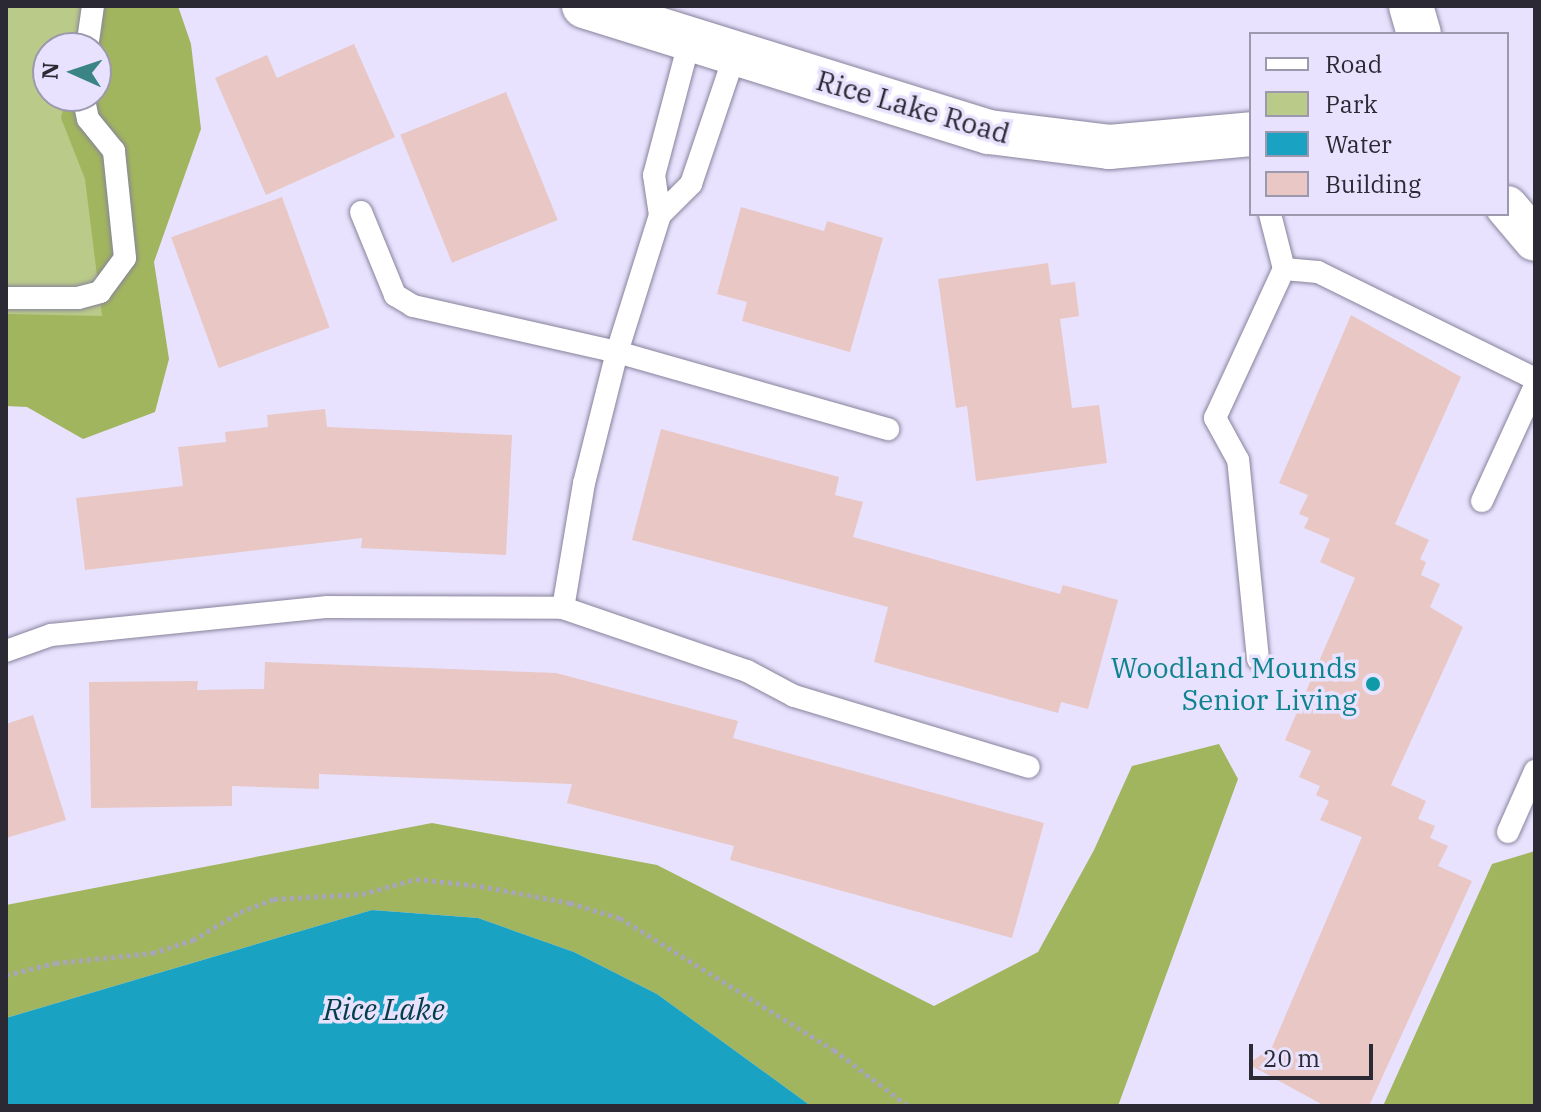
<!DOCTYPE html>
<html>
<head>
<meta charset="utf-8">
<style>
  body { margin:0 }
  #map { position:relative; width:1541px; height:1112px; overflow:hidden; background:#e8e2fe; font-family:"IBM Plex Serif",serif }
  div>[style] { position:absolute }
  .green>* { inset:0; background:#baca89 }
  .forest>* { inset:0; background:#a1b55e }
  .water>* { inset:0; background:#19a2c1 }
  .building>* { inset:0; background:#e8c7c4; transform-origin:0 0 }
  .path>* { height:5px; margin-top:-2.5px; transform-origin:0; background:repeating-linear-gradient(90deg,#a8a4ba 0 4px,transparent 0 8px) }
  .roads { filter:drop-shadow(0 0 2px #88829b) drop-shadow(0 0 2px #88829b) }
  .lane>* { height:22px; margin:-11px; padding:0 11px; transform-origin:11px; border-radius:11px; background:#fff }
  .street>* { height:42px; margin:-21px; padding:0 21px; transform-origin:21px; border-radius:21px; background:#fff }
  .secondary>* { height:44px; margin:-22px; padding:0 22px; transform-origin:22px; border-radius:22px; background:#fff }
  .dots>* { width:22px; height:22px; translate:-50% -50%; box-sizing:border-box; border:4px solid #e8e2fe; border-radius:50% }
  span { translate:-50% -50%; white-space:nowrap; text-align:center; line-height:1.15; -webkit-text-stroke:7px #e8e2fe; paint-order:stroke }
  .street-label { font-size:28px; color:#2b2933 }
  .culture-label { font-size:28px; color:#0d838f }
  .right { translate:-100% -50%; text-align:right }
  .water-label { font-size:30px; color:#053d4b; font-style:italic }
  .frame { position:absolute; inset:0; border:8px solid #2b2933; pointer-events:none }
  .legend { position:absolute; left:1249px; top:32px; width:260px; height:184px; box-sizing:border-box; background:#e8e2fe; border:2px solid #9c98ad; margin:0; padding:10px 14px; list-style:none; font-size:24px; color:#2b2933 }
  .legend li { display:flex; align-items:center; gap:16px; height:40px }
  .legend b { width:40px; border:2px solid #9c98ad }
  .north { position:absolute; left:32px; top:32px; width:80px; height:80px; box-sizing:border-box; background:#e8e2fe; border:2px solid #9c98ad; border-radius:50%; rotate:273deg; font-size:22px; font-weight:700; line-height:32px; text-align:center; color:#2b2933 }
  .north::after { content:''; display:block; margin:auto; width:28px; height:36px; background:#3b8485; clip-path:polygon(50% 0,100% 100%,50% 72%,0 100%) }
  .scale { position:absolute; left:1249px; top:1044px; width:124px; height:36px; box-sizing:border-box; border:4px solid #2b2933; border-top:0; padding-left:10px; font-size:24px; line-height:28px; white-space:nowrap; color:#2b2933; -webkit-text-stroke:6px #e8e2fe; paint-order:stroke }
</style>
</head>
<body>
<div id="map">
  <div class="green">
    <i style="clip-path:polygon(evenodd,6px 6px,121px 6px,110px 348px,6px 346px,6px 6px,48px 48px,96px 48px,96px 96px,48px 96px,48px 48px)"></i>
  </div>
  <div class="forest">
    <i style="clip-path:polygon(89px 6px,178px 6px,191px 44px,201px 129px,154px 262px,169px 359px,155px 412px,83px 439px,27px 407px,6px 406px,6px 314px,102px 316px,85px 179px,61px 118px,66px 96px,96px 96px)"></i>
    <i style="clip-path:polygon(1219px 744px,1238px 779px,1118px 1106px,811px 1106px,657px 994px,574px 952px,478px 918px,372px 910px,6px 1018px,6px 905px,432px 823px,657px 865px,934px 1006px,1038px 952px,1094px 850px,1132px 766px)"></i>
    <i style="clip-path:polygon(1535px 851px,1535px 1106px,1383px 1106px,1492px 864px)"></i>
  </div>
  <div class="water">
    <i style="clip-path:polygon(372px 910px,478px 918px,574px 952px,657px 994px,811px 1106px,6px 1106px,6px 1018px)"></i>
  </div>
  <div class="building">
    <i style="clip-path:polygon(354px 44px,395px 137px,266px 195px,215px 78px,267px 55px,277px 78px)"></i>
    <i style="left:506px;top:92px;width:138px;height:114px;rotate:68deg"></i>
    <i style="left:282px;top:197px;width:139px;height:118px;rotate:70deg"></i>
    <i style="clip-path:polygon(741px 207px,824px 231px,827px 221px,883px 238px,850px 352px,742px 321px,747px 302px,717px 294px)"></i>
    <i style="clip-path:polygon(1048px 263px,1051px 285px,1075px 282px,1079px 316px,1060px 319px,1072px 408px,1099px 405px,1107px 463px,976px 481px,967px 406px,956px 408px,938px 279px)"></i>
    <i style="clip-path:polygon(1351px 315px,1461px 377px,1395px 524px,1429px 540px,1420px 559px,1426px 562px,1421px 575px,1440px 584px,1430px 607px,1463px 627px,1391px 785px,1426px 801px,1418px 819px,1435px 826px,1430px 838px,1448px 846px,1438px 866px,1472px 881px,1369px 1106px,1325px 1106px,1248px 1064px,1272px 1047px,1362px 837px,1320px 820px,1329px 801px,1316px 795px,1320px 786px,1299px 777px,1311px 751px,1285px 740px,1355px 578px,1320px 562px,1330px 539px,1304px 528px,1309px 518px,1299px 514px,1308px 495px,1279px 483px)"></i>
    <i style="clip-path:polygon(325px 409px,327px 427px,512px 435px,506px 555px,361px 548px,362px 538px,85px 570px,76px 498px,183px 486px,178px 447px,226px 442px,225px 432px,268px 427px,267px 415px)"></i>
    <i style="clip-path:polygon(661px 429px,839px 477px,835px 495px,863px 502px,853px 537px,1060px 594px,1063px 585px,1118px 600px,1088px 709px,1061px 702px,1058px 713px,874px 662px,888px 607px,632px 540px)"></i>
    <i style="clip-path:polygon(265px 662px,556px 673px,738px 721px,733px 738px,1044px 823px,1012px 938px,730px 860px,734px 846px,567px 803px,572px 784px,319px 774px,319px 789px,232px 786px,232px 806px,91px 808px,89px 682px,198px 681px,197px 690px,264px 689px)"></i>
    <i style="clip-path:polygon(33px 715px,66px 820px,6px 838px,6px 724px)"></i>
  </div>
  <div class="path">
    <i style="left:6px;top:975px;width:50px;rotate:-13.8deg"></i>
    <i style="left:55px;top:963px;width:98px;rotate:-5.9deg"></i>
    <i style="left:152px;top:953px;width:43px;rotate:-17.6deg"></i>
    <i style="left:193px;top:940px;width:55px;rotate:-30.8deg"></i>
    <i style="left:240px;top:912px;width:36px;rotate:-21deg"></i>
    <i style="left:274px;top:899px;width:88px;rotate:-3.3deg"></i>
    <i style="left:362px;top:894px;width:56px;rotate:-15.5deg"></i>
    <i style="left:416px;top:879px;width:64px;rotate:6.2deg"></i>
    <i style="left:480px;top:886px;width:92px;rotate:10.7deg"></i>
    <i style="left:570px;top:903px;width:52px;rotate:16.7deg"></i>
    <i style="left:620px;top:918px;width:251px;rotate:31.7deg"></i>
    <i style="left:834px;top:1050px;width:93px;rotate:37.1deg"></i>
  </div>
  <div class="roads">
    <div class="lane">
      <i style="left:690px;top:39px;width:141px;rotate:104.8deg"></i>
      <i style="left:654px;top:175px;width:40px;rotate:81.5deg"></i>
      <i style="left:660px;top:215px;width:144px;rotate:107.4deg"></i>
      <i style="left:617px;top:352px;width:135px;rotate:104.1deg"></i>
      <i style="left:584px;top:483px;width:127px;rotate:99.5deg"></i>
      <i style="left:563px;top:608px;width:194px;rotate:18.9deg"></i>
      <i style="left:747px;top:671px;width:53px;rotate:28deg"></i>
      <i style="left:794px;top:696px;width:245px;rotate:16.8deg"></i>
      <i style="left:87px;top:48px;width:42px;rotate:-81.9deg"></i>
      <i style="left:361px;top:212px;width:90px;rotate:67.7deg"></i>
      <i style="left:395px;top:295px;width:21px;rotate:31deg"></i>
      <i style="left:413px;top:306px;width:209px;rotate:12.7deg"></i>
      <i style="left:617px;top:352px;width:282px;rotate:15.9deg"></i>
      <i style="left:660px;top:215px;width:44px;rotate:-45deg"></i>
      <i style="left:691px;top:184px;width:137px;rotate:-71.3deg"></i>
      <i style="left:1284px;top:269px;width:34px;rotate:5deg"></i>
      <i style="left:1318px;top:272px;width:242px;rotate:26.2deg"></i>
      <i style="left:6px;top:298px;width:72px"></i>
      <i style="left:78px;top:298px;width:23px;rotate:-15deg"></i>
      <i style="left:100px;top:292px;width:42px;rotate:-53.7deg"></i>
      <i style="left:125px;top:258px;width:108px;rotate:-95.9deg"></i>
      <i style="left:114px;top:151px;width:41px;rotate:-129.1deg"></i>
      <i style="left:88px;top:119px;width:24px;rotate:-102deg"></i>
      <i style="left:1482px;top:501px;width:127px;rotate:-65.3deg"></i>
      <i style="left:6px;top:651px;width:48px;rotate:-19.6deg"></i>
      <i style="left:51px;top:635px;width:278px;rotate:-5.8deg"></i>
      <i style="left:328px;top:607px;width:235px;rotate:0.2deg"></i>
      <i style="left:1258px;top:659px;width:200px;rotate:-95.7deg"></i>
      <i style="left:1238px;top:460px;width:48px;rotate:-118.7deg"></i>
      <i style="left:1215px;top:418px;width:164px;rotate:-65.2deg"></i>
      <i style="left:1284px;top:269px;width:57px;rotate:-104.3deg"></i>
      <i style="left:1508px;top:832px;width:67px;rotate:-66.1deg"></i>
    </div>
    <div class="street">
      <i style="left:1507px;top:207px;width:43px;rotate:49.7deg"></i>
    </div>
    <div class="secondary">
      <i style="left:584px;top:6px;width:424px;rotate:17.3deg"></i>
      <i style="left:989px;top:132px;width:121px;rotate:7.1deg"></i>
      <i style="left:1109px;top:147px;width:143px;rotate:-5.2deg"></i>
      <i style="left:1411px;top:6px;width:29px;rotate:74deg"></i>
    </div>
  </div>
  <div class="dots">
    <i style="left:1373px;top:684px;background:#0f9aa8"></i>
  </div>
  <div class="street-label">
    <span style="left:913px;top:107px;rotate:16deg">Rice Lake Road</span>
  </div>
  <div class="culture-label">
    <span class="right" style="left:1357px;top:684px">Woodland Mounds<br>Senior Living</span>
  </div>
  <div class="water-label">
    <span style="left:384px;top:1009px">Rice Lake</span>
  </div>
  <div class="frame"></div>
  <ul class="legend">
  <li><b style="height:10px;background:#fff"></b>Road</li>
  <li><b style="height:22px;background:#baca89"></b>Park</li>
  <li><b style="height:22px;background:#19a2c1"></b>Water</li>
  <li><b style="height:22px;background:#e8c7c4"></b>Building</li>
  </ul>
  <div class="north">N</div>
  <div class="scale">20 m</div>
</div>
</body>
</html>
